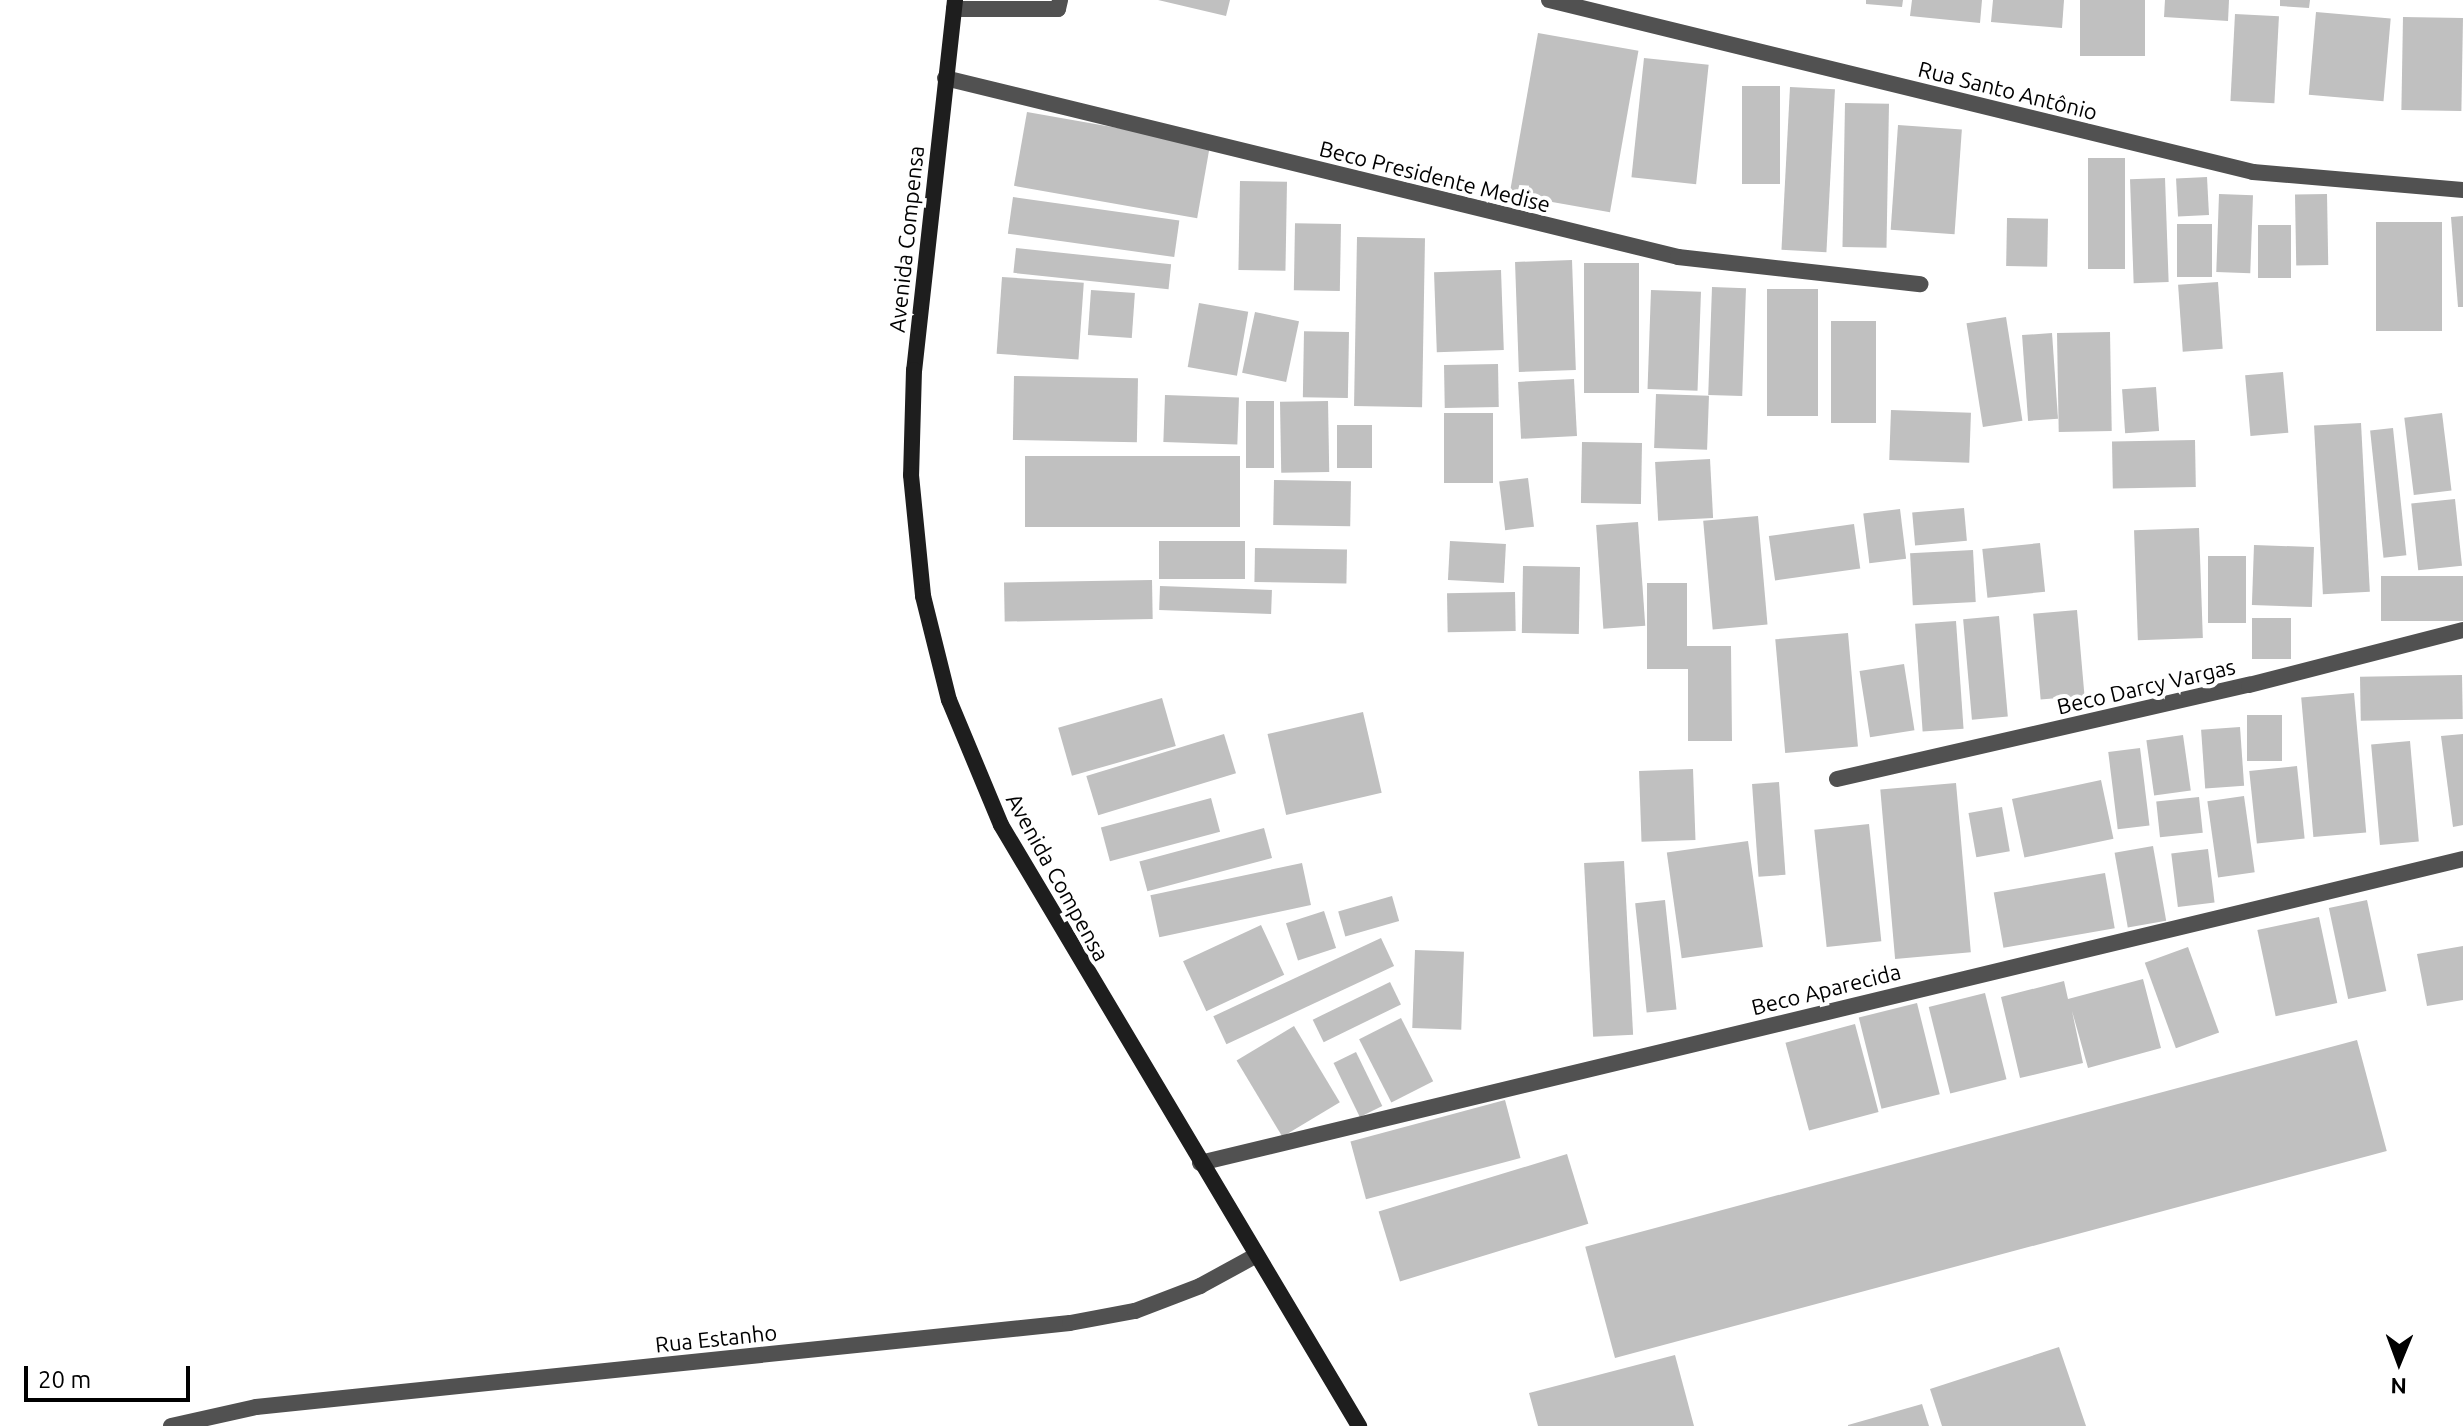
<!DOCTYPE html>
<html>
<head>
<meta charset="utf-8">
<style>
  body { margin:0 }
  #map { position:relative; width:2463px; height:1426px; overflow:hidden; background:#fff; font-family:Ubuntu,sans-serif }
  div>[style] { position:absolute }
  .building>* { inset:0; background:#c0c0c0; transform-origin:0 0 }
  .lane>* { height:16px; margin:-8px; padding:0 8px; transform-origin:8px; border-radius:8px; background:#515151 }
  .street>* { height:16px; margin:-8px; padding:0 8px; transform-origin:8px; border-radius:8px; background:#515151 }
  .secondary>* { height:16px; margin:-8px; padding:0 8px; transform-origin:8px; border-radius:8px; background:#1e1e1e }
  span { translate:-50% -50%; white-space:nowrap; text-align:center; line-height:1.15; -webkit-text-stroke:8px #fff; paint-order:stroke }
  .street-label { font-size:22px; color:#000 }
  .north { position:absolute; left:2359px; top:1322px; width:80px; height:80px; -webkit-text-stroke:6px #fff; paint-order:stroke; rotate:181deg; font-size:22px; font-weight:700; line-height:32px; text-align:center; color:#000 }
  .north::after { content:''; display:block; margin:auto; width:28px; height:36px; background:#000; clip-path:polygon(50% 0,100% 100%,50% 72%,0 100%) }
  .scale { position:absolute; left:24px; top:1366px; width:166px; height:36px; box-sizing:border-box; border:4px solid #000; border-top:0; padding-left:10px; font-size:24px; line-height:28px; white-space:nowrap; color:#000; -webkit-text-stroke:6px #fff; paint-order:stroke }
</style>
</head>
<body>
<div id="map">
  <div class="building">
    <i style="clip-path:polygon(1158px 0,1230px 0,1226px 16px)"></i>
    <i style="clip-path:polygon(1866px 0,1903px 0,1902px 7px,1866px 4px)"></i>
    <i style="clip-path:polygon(1912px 0,1982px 0,1980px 23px,1910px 16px)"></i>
    <i style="clip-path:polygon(1993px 0,2064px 0,2062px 28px,1991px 22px)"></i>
    <i style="left:2080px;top:0;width:65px;height:56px"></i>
    <i style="clip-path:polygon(2165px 0,2229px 0,2228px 21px,2164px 17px)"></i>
    <i style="clip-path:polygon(2280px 0,2310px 0,2309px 8px,2280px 6px)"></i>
    <i style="left:2316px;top:12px;width:75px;height:83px;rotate:5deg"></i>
    <i style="left:2235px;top:14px;width:44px;height:87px;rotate:3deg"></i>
    <i style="left:2403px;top:17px;width:60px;height:93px;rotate:1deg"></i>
    <i style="left:1538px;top:33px;width:102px;height:164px;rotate:10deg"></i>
    <i style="left:1644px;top:58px;width:65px;height:120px;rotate:6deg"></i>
    <i style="left:1742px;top:86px;width:38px;height:98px"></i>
    <i style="left:1790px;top:87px;width:45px;height:163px;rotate:3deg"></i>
    <i style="left:1845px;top:103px;width:44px;height:144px;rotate:1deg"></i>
    <i style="left:1027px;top:112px;width:186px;height:75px;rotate:10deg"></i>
    <i style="left:1898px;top:125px;width:64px;height:105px;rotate:4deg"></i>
    <i style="left:2088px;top:158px;width:37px;height:111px"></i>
    <i style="left:2207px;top:177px;width:38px;height:31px;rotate:87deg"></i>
    <i style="left:2165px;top:178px;width:104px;height:35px;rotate:88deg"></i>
    <i style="left:1240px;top:181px;width:47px;height:89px;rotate:1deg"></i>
    <i style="left:2219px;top:194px;width:34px;height:78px;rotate:2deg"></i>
    <i style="left:2327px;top:194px;width:71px;height:32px;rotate:89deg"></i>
    <i style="left:1013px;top:197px;width:168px;height:37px;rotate:8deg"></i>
    <i style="clip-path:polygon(2463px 216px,2463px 307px,2458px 307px,2451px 217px)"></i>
    <i style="left:2007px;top:218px;width:41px;height:48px;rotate:1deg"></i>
    <i style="left:2376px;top:222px;width:66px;height:109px"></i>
    <i style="left:1341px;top:224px;width:67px;height:46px;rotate:91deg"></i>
    <i style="left:2177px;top:224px;width:35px;height:53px"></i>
    <i style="left:2258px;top:225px;width:33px;height:53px"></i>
    <i style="left:1357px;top:237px;width:68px;height:169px;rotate:1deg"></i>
    <i style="left:1016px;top:248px;width:156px;height:25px;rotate:6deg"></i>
    <i style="left:1572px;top:260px;width:110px;height:57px;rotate:88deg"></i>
    <i style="left:1584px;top:263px;width:55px;height:130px"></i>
    <i style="left:1501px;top:270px;width:80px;height:67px;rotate:88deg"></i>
    <i style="left:1002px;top:277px;width:82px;height:77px;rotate:4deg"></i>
    <i style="left:2218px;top:282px;width:67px;height:40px;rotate:86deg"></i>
    <i style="left:1712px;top:287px;width:34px;height:108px;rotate:2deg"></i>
    <i style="left:1767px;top:289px;width:51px;height:127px"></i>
    <i style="left:1091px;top:290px;width:44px;height:45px;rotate:4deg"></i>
    <i style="left:1651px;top:290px;width:50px;height:99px;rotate:2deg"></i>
    <i style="left:1199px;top:303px;width:50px;height:65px;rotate:10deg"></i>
    <i style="left:1255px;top:312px;width:45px;height:62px;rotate:12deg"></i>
    <i style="left:2006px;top:317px;width:105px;height:40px;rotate:81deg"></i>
    <i style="left:1831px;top:321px;width:45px;height:102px"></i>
    <i style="left:1349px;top:332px;width:66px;height:45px;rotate:91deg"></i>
    <i style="left:2110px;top:332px;width:99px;height:53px;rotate:89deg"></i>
    <i style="left:2052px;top:333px;width:86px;height:30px;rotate:86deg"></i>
    <i style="left:1498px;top:364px;width:43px;height:54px;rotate:89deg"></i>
    <i style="left:2283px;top:372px;width:61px;height:38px;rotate:85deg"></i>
    <i style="left:1014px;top:376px;width:124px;height:64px;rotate:1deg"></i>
    <i style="left:1574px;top:379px;width:57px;height:56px;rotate:87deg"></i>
    <i style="left:2156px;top:387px;width:44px;height:34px;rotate:86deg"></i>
    <i style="left:1656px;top:394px;width:53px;height:54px;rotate:2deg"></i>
    <i style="left:1165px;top:395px;width:74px;height:47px;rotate:2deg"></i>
    <i style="left:1246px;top:401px;width:28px;height:67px"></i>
    <i style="left:1328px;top:401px;width:71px;height:48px;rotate:89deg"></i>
    <i style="left:1891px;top:410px;width:80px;height:50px;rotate:2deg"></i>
    <i style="left:1493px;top:413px;width:70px;height:49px;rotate:90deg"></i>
    <i style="left:2442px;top:413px;width:78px;height:38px;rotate:83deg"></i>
    <i style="left:2361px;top:423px;width:169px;height:47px;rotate:87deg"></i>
    <i style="left:1337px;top:425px;width:35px;height:43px"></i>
    <i style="left:2393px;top:428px;width:128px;height:23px;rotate:84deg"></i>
    <i style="left:2195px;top:440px;width:47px;height:83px;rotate:89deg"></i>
    <i style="left:1582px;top:442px;width:60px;height:61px;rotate:1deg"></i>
    <i style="left:1025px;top:456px;width:215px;height:71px"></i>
    <i style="left:1710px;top:459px;width:59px;height:55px;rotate:87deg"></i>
    <i style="left:1528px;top:478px;width:49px;height:29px;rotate:83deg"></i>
    <i style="left:1274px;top:480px;width:77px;height:45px;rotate:1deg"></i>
    <i style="left:2455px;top:499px;width:67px;height:44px;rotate:84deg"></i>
    <i style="left:1964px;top:508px;width:33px;height:52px;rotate:85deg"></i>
    <i style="left:1900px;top:509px;width:50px;height:37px;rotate:83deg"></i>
    <i style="left:1758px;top:516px;width:109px;height:55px;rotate:85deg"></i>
    <i style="left:1638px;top:522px;width:104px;height:42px;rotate:86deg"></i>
    <i style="left:1854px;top:524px;width:45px;height:86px;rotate:82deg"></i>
    <i style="left:2199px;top:528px;width:110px;height:65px;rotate:88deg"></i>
    <i style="left:1159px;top:541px;width:86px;height:38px"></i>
    <i style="left:1450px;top:541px;width:56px;height:39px;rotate:3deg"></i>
    <i style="left:2040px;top:543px;width:49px;height:58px;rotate:84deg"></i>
    <i style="left:2254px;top:545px;width:60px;height:60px;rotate:2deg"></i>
    <i style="left:1255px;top:548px;width:92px;height:34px;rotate:1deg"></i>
    <i style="left:1973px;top:550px;width:52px;height:63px;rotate:87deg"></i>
    <i style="left:2208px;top:556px;width:38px;height:67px"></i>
    <i style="left:1523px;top:566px;width:57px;height:67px;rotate:1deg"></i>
    <i style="left:2463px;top:576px;width:45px;height:82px;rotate:90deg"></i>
    <i style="left:1152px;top:580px;width:39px;height:148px;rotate:89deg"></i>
    <i style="clip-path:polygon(1647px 583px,1687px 583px,1687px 646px,1731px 646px,1732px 741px,1688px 741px,1688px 669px,1647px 669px)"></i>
    <i style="left:1160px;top:586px;width:112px;height:24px;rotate:2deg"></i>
    <i style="left:1515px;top:592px;width:39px;height:68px;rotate:89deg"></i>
    <i style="left:2077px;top:610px;width:86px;height:44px;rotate:85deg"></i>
    <i style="left:1999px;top:616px;width:101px;height:36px;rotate:85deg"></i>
    <i style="left:2252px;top:618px;width:39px;height:41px"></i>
    <i style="left:1956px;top:621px;width:108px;height:41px;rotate:86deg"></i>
    <i style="left:1848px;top:633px;width:114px;height:73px;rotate:85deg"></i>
    <i style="left:1904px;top:664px;width:67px;height:45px;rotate:81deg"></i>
    <i style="left:2462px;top:675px;width:44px;height:102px;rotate:89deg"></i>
    <i style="left:2354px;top:693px;width:140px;height:53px;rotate:85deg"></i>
    <i style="left:1162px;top:698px;width:50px;height:108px;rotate:74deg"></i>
    <i style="left:1363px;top:712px;width:83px;height:98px;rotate:77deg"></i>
    <i style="left:2247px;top:715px;width:35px;height:46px"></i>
    <i style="left:2240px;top:727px;width:59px;height:39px;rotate:86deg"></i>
    <i style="left:1224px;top:734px;width:41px;height:144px;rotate:73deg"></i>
    <i style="clip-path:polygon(2463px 734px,2463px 825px,2453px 827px,2441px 736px)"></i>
    <i style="left:2183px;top:735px;width:56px;height:37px;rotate:82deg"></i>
    <i style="left:2410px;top:741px;width:101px;height:39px;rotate:85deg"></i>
    <i style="left:2140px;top:748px;width:78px;height:32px;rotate:83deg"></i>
    <i style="left:2297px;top:766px;width:73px;height:48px;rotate:84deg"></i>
    <i style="left:1693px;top:769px;width:71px;height:54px;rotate:88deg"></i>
    <i style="left:2101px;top:780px;width:60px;height:91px;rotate:78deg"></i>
    <i style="left:1779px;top:782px;width:93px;height:27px;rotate:86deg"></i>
    <i style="left:1956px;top:783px;width:170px;height:76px;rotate:85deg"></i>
    <i style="left:2244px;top:796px;width:77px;height:37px;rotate:82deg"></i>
    <i style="left:2199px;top:797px;width:36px;height:43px;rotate:84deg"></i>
    <i style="left:1211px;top:798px;width:35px;height:114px;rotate:75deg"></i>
    <i style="left:2002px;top:807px;width:45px;height:34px;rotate:80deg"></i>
    <i style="left:1869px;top:824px;width:118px;height:55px;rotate:84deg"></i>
    <i style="left:1264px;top:828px;width:31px;height:129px;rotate:75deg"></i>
    <i style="left:1748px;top:841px;width:107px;height:82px;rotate:82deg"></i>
    <i style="left:2153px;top:846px;width:76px;height:39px;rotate:80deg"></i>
    <i style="left:2208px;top:849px;width:54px;height:37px;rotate:83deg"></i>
    <i style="left:1624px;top:861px;width:174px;height:40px;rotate:87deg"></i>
    <i style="left:1302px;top:863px;width:43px;height:155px;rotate:78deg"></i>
    <i style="left:2105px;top:873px;width:56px;height:113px;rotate:80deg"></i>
    <i style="left:1392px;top:896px;width:26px;height:56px;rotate:74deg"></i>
    <i style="left:1665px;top:900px;width:110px;height:30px;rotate:84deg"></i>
    <i style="left:2367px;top:900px;width:93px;height:39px;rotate:78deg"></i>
    <i style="left:1324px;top:911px;width:39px;height:40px;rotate:72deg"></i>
    <i style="left:2319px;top:917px;width:88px;height:63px;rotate:78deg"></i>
    <i style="left:1261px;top:925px;width:55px;height:86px;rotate:65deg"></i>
    <i style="left:1381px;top:938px;width:31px;height:185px;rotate:65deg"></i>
    <i style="clip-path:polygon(2463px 946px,2463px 1000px,2427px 1006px,2417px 954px)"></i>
    <i style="left:2188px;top:947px;width:91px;height:46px;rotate:70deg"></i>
    <i style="left:1415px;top:950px;width:49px;height:78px;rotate:2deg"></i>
    <i style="clip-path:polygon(2143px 979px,2161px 1048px,2088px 1068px,2072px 1011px,2083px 1063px,2020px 1078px,2001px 997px,2064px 981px,2068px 999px)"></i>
    <i style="left:1390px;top:982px;width:25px;height:86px;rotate:64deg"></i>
    <i style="left:1985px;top:993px;width:89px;height:58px;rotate:76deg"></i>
    <i style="left:1917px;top:1003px;width:94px;height:60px;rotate:76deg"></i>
    <i style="left:1401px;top:1018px;width:71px;height:47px;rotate:63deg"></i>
    <i style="left:1855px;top:1024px;width:91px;height:72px;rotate:75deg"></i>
    <i style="left:1294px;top:1026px;width:89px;height:67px;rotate:59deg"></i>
    <i style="left:2357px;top:1040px;width:115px;height:799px;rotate:75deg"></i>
    <i style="left:1356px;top:1052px;width:60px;height:25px;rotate:64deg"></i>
    <i style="left:1505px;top:1100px;width:60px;height:160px;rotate:75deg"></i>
    <i style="left:1567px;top:1154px;width:73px;height:197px;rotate:73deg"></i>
    <i style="clip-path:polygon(2059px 1347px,2086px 1426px,1942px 1426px,1930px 1389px)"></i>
    <i style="clip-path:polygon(1675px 1355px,1694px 1426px,1538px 1426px,1529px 1393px)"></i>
    <i style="clip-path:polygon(1922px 1404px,1929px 1426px,1848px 1426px,1848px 1425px)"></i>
  </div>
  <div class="lane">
    <i style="left:954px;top:9px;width:104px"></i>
    <i style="left:1058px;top:9px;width:9px;rotate:-77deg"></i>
    <i style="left:945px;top:78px;width:755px;rotate:13.72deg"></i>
    <i style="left:1678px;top:257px;width:244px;rotate:6.4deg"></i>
    <i style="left:1200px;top:1163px;width:1299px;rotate:-13.53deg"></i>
  </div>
  <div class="street">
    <i style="left:1549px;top:0;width:725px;rotate:13.73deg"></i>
    <i style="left:2253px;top:172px;width:211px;rotate:4.9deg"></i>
    <i style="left:1837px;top:779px;width:423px;rotate:-12.9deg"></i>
    <i style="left:2249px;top:685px;width:221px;rotate:-14.4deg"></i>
    <i style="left:171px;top:1426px;width:87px;rotate:-12.6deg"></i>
    <i style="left:256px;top:1407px;width:818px;rotate:-5.89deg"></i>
    <i style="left:1070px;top:1323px;width:66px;rotate:-10.5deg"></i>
    <i style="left:1135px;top:1311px;width:70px;rotate:-21deg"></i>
    <i style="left:1200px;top:1286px;width:63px;rotate:-28.6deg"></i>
  </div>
  <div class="secondary">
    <i style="left:955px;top:0;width:372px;rotate:96.3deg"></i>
    <i style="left:914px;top:370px;width:105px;rotate:91.6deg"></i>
    <i style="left:911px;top:475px;width:122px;rotate:84.3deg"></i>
    <i style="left:923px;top:596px;width:107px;rotate:76deg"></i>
    <i style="left:949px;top:700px;width:135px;rotate:67.4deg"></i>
    <i style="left:1001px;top:825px;width:700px;rotate:59.22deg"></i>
  </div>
  <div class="street-label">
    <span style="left:2008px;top:90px;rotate:14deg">Rua Santo Antônio</span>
    <span style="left:1435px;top:176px;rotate:14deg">Beco Presidente Medise</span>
    <span style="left:906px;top:239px;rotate:-84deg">Avenida Compensa</span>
    <span style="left:2146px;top:686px;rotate:-13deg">Beco Darcy Vargas</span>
    <span style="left:1058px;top:877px;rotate:61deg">Avenida Compensa</span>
    <span style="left:1826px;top:989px;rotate:-14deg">Beco Aparecida</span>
    <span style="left:716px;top:1338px;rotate:-6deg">Rua Estanho</span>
  </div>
  <div class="north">N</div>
  <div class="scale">20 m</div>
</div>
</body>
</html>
